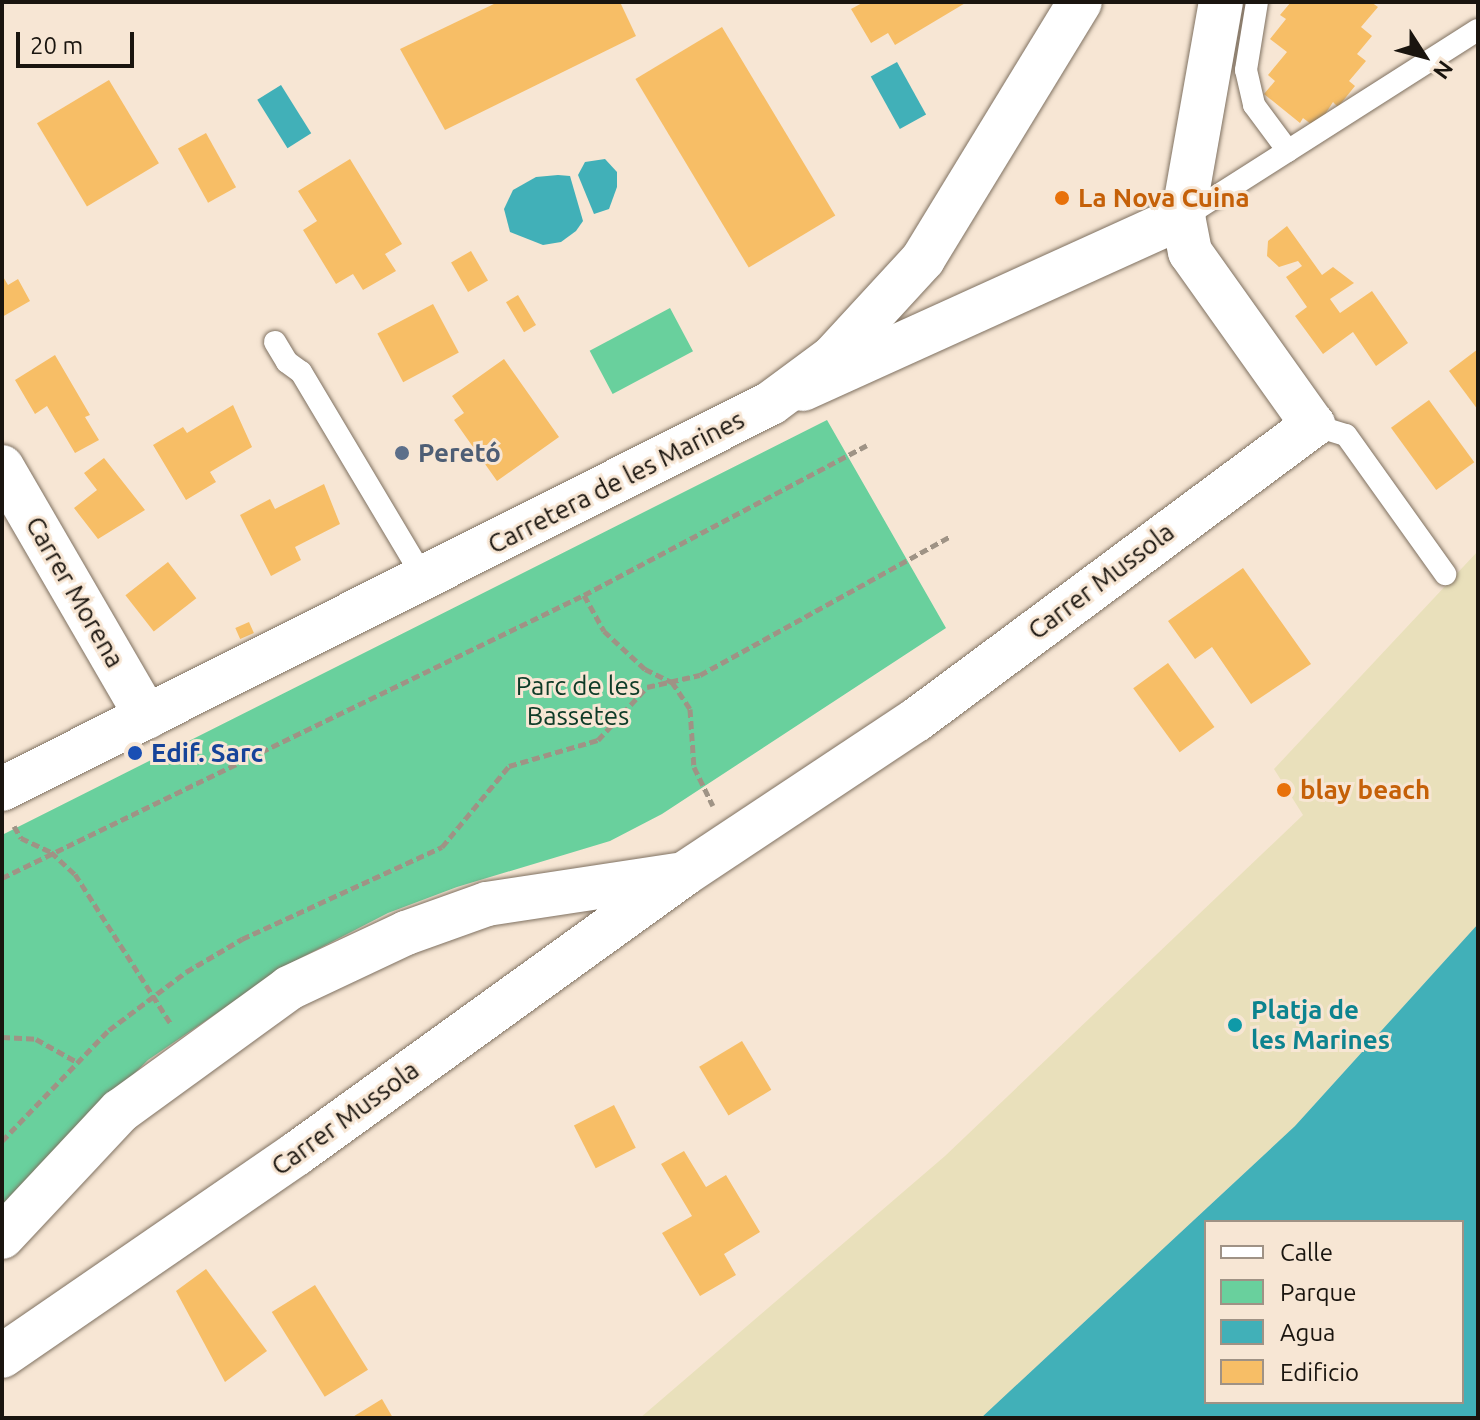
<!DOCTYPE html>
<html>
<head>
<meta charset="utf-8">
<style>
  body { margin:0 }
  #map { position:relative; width:1480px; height:1420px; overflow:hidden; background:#f7e6d4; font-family:Ubuntu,sans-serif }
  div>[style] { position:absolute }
  .green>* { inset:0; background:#69d09d; transform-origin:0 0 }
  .sand>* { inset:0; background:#e9e0bb }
  .water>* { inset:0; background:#41b0b8; transform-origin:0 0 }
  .building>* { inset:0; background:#f7be66; transform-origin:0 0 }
  .path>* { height:5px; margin-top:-2.5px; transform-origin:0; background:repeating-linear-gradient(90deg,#9f9385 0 8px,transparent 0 12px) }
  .roads { filter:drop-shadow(0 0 2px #7f7161) drop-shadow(0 0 2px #7f7161) }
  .service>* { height:22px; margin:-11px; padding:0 11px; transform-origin:11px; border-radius:11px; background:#fff }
  .minor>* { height:44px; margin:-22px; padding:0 22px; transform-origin:22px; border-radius:22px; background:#fff }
  .secondary>* { height:44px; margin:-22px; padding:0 22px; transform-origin:22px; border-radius:22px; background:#fff }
  .dots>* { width:22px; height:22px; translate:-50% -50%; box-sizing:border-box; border:4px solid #f7e6d4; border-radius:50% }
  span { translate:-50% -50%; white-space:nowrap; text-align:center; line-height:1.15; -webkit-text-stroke:6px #f7e6d4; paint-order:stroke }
  .food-label { font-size:26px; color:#c56008; font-weight:700 }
  .left { translate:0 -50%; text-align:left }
  .service-label { font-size:26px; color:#4e5e75; font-weight:700 }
  .street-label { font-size:26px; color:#1a150f }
  .park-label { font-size:26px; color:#0d3b27 }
  .transit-label { font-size:26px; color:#164399; font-weight:700 }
  .culture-label { font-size:26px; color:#0d838f; font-weight:700 }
  .frame { position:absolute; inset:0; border:4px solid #1a150f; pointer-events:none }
  .legend { position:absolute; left:1204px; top:1220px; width:260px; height:184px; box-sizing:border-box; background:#f7e6d4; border:2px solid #9f9285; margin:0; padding:10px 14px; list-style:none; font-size:24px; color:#1a150f }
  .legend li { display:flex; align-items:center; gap:16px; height:40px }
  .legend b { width:40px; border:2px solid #9f9285 }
  .north { position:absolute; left:1384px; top:16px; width:80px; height:80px; -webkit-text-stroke:6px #f7e6d4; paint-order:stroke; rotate:126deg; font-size:22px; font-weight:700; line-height:32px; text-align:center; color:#1a150f }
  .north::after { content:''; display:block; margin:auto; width:28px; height:36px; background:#1a150f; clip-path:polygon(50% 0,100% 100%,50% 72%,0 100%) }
  .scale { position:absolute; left:16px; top:32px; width:118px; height:36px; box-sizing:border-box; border:4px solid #1a150f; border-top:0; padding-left:10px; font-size:24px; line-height:28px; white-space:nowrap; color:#1a150f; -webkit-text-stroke:6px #f7e6d4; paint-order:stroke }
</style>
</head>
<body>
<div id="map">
  <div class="green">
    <i style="left:670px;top:308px;width:49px;height:91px;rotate:62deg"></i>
    <i style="clip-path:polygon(827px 420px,946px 628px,662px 814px,610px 841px,457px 887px,388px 913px,289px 964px,148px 1060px,2px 1205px,2px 835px)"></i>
  </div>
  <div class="sand">
    <i style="clip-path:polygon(1478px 551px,1478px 924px,1295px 1126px,981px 1418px,640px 1418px,945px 1156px,1303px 815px,1274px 769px)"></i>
  </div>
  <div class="water">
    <i style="left:897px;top:62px;width:60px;height:30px;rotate:61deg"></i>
    <i style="left:281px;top:85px;width:57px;height:28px;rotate:58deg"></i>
    <i style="clip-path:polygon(605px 159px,617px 172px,617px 187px,609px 209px,594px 214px,578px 175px,585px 162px)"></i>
    <i style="clip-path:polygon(558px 175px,570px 176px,583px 221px,576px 231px,561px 242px,543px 245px,510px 232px,504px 209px,513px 190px,536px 177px)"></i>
    <i style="clip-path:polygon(evenodd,1478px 924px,1478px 1418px,981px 1418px,1295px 1126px,1478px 924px,1462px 1222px,1462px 1402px,1206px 1402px,1206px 1222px,1462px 1222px)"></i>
  </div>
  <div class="building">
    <i style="clip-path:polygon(498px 2px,620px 2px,636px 36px,445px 130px,400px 49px)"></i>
    <i style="clip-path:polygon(864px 2px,967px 2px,895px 45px,888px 33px,871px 43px,851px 9px)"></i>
    <i style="clip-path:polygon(1291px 2px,1371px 2px,1378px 7px,1361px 27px,1372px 36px,1357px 54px,1366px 61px,1349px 81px,1355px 86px,1338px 107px,1333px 102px,1322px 119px,1311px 124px,1303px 118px,1300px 123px,1264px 94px,1275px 81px,1268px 75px,1287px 52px,1270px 39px,1286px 19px,1280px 15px)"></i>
    <i style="left:722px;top:27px;width:220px;height:101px;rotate:59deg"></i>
    <i style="left:109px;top:80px;width:97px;height:84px;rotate:59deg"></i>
    <i style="left:206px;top:133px;width:62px;height:32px;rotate:61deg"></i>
    <i style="clip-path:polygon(350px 159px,402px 244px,385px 254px,396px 271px,363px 290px,353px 274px,336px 284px,303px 230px,317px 221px,298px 191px)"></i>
    <i style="clip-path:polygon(1287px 226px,1322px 275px,1333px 267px,1354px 283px,1330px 299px,1340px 313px,1372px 291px,1408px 343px,1376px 366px,1353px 332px,1323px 354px,1295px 316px,1307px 307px,1286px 277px,1302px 266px,1298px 261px,1279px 267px,1267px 256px,1268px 241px)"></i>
    <i style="left:471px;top:251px;width:34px;height:23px;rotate:60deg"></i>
    <i style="clip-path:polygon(2px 275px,8px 285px,18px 279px,30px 301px,2px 317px)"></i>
    <i style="left:518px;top:295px;width:35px;height:14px;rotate:59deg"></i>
    <i style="left:433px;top:304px;width:55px;height:63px;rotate:62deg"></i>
    <i style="clip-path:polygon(1478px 349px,1478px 410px,1449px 371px)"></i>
    <i style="clip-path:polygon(55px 355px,90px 415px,85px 417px,99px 440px,75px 453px,47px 406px,35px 414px,15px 380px)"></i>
    <i style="clip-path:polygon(504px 359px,559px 437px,497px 481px,454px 420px,464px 413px,452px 396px)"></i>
    <i style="left:1429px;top:400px;width:77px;height:47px;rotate:54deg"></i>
    <i style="clip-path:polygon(233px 405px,252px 447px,210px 472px,216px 482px,186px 500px,153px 445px,183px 427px,187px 433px)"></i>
    <i style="clip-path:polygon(104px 458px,145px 510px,98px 539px,74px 508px,97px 490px,84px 473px)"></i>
    <i style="clip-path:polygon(324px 484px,340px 524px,295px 547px,301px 560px,271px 576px,240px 515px,270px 499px,275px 509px)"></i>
    <i style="left:168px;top:562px;width:46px;height:54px;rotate:52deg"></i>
    <i style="clip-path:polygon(1243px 568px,1311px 664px,1251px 704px,1212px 647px,1195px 659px,1168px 621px)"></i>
    <i style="left:249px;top:622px;width:12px;height:15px;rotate:66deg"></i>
    <i style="left:1168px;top:663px;width:79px;height:43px;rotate:54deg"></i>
    <i style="left:742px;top:1041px;width:57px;height:50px;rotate:59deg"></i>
    <i style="left:614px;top:1105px;width:48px;height:45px;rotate:63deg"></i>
    <i style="clip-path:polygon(684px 1151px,706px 1187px,726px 1175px,760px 1232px,724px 1254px,736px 1275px,700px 1296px,662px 1233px,692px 1216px,661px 1164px)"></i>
    <i style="clip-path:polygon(206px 1269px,267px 1351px,225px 1382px,176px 1291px)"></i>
    <i style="left:315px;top:1285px;width:100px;height:51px;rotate:58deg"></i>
    <i style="clip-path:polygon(382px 1399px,393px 1418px,351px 1418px)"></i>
  </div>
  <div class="path">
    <i style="left:584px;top:595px;width:41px;rotate:60.9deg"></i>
    <i style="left:604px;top:631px;width:56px;rotate:42.8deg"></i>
    <i style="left:645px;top:669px;width:30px;rotate:26deg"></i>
    <i style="left:672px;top:682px;width:32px;rotate:56deg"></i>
    <i style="left:690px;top:709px;width:58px;rotate:86.1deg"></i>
    <i style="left:694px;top:767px;width:43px;rotate:64deg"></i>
    <i style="left:14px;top:826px;width:14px;rotate:60deg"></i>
    <i style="left:21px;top:838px;width:33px;rotate:25deg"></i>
    <i style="left:51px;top:852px;width:33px;rotate:43deg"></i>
    <i style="left:75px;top:874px;width:178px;rotate:57.4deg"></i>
    <i style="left:2px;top:878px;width:647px;rotate:-25.93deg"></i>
    <i style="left:584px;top:595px;width:320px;rotate:-27.9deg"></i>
    <i style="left:2px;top:1037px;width:34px;rotate:3deg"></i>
    <i style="left:36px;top:1039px;width:47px;rotate:29.3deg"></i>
    <i style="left:2px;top:1141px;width:154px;rotate:-46.1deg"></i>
    <i style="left:109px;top:1030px;width:96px;rotate:-37deg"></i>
    <i style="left:186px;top:972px;width:65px;rotate:-30.5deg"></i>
    <i style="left:242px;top:939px;width:220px;rotate:-24.7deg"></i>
    <i style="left:442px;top:847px;width:105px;rotate:-50.4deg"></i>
    <i style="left:509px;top:766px;width:93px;rotate:-16.3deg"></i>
    <i style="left:598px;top:740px;width:72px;rotate:-47.2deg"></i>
    <i style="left:647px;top:687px;width:54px;rotate:-12.8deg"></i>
    <i style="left:700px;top:675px;width:285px;rotate:-29deg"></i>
  </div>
  <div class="roads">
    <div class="service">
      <i style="left:1257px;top:2px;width:69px;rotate:99.2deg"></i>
      <i style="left:1246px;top:70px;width:36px;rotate:77deg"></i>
      <i style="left:1254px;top:105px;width:57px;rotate:53.5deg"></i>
      <i style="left:1184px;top:217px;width:348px;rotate:-32.5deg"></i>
      <i style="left:275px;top:342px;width:23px;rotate:59deg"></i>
      <i style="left:287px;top:362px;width:17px;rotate:36deg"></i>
      <i style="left:301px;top:372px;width:242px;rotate:59.2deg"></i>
      <i style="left:1313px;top:425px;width:34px;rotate:17deg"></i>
      <i style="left:1346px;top:435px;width:171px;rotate:54.5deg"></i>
    </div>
    <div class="minor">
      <i style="left:803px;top:389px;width:417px;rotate:-24.4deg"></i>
      <i style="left:1183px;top:217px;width:218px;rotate:-80deg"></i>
      <i style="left:2px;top:467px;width:289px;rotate:59.9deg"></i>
      <i style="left:2px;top:1237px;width:173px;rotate:-46.9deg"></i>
      <i style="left:120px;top:1111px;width:209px;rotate:-36deg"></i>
      <i style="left:289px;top:988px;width:129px;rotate:-25.2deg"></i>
      <i style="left:406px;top:933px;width:86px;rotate:-19.7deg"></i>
      <i style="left:487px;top:904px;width:192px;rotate:-8.7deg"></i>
      <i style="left:2px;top:1356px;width:357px;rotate:-34.5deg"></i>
      <i style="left:296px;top:1154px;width:478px;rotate:-35.8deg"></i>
      <i style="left:684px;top:874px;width:278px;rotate:-33.6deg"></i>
      <i style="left:916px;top:720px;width:495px;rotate:-36.6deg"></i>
      <i style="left:1313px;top:425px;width:212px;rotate:-125.4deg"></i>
      <i style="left:1190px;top:252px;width:36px;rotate:-101deg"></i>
    </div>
    <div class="secondary">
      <i style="left:2px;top:789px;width:860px;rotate:-26.65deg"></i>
      <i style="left:771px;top:403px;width:77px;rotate:-36.6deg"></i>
      <i style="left:833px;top:357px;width:133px;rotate:-47.4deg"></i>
      <i style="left:923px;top:259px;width:301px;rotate:-58.6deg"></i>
    </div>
  </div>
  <div class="dots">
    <i style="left:1062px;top:198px;background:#e8710a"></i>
    <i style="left:402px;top:453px;background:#5c6f8a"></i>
    <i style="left:135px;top:753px;background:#1a4fb4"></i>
    <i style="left:1284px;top:790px;background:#e8710a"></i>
    <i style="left:1235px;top:1025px;background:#0f9aa8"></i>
  </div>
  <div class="food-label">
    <span class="left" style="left:1078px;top:198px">La Nova Cuina</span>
    <span class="left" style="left:1300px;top:790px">blay beach</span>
  </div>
  <div class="service-label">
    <span class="left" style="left:418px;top:453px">Peretó</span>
  </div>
  <div class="street-label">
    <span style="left:616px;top:482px;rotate:-27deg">Carretera de les Marines</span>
    <span style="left:1101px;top:581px;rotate:-37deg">Carrer Mussola</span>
    <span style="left:75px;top:592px;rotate:60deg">Carrer Morena</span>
    <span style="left:345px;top:1118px;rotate:-36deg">Carrer Mussola</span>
  </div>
  <div class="park-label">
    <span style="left:578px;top:701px">Parc de les<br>Bassetes</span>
  </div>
  <div class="transit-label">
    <span class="left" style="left:151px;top:753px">Edif. Sarc</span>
  </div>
  <div class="culture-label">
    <span class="left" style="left:1251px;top:1025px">Platja de<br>les Marines</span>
  </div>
  <div class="frame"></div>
  <ul class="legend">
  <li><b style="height:10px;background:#fff"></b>Calle</li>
  <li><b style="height:22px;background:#69d09d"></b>Parque</li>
  <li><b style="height:22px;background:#41b0b8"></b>Agua</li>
  <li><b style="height:22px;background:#f7be66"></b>Edificio</li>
  </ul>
  <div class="north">N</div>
  <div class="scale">20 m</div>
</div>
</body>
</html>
